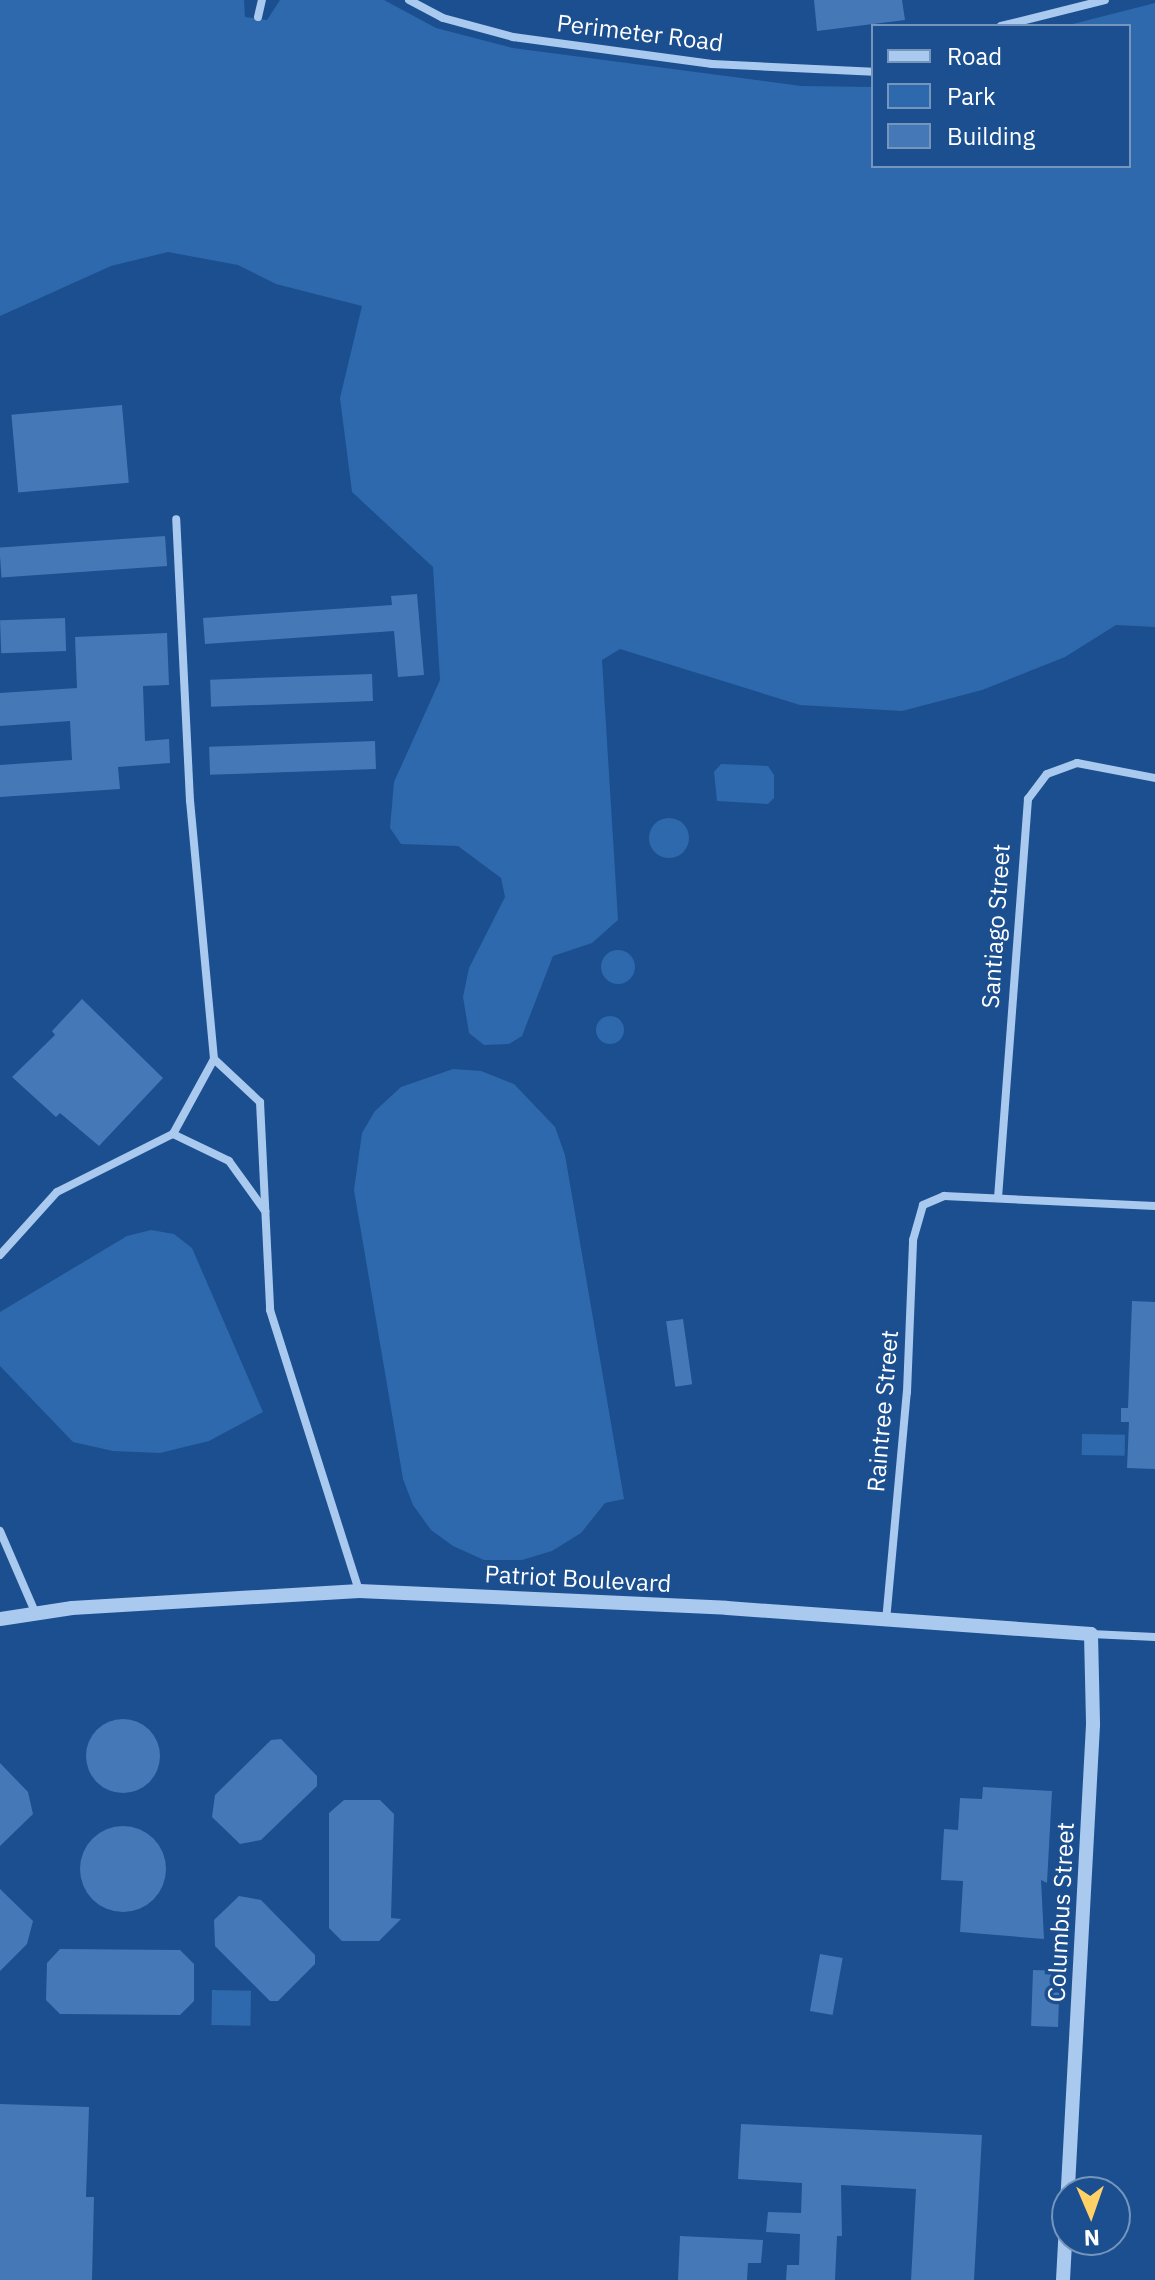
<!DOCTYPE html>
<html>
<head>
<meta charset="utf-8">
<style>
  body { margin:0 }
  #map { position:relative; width:1155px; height:2280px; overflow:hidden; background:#1b4f8f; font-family:"IBM Plex Sans",sans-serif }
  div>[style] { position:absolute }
  .green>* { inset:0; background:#2e69ad; transform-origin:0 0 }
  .round { border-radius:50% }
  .building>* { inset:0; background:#4478b7; transform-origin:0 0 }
  .minor>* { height:8px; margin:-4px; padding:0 4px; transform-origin:4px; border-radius:4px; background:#a9c9ee }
  .tertiary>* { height:14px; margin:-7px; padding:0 7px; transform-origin:7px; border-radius:7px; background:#a9c9ee }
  span { translate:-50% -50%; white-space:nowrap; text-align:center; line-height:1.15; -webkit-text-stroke:7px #1b4f8f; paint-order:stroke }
  .street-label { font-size:24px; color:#fff }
  .legend { position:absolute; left:871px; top:24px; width:260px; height:144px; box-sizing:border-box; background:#1b4f8f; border:2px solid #7695bc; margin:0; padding:10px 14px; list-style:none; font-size:24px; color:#fff }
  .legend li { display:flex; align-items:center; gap:16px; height:40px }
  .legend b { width:40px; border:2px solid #7695bc }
  .north { position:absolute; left:1051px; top:2176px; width:80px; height:80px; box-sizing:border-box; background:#1b4f8f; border:2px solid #7695bc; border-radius:50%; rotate:178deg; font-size:22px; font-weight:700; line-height:32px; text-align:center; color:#fff }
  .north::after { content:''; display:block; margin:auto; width:28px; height:36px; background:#ffd166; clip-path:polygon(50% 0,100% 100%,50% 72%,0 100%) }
</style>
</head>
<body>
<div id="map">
  <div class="green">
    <i style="clip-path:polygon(0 0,244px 0,245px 17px,267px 20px,280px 0,384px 0,436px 28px,513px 48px,801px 86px,873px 87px,873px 166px,1129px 166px,1129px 26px,1065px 26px,1155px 3px,1155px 627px,1116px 625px,1065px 657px,982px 690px,902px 711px,800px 705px,620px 649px,602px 660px,618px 920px,592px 943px,553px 956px,522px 1036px,509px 1044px,484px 1045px,469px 1033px,463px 997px,469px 968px,505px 897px,501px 878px,458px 846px,401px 844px,390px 828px,394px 782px,440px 680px,433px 567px,352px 492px,340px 398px,362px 306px,276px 284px,238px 265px,168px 252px,111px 266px,0 316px)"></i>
    <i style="clip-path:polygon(721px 764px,768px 766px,774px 775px,774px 798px,768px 804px,717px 801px,714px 772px)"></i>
    <i class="round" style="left:649px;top:818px;width:40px;height:40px"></i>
    <i class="round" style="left:601px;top:950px;width:34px;height:34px"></i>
    <i class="round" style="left:596px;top:1016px;width:28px;height:28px"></i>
    <i style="clip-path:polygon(453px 1069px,481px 1071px,514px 1084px,555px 1127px,565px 1155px,624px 1499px,605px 1503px,581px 1533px,552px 1551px,522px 1560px,484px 1560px,453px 1546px,431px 1530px,413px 1505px,403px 1479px,354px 1190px,362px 1133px,375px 1111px,401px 1087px)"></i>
    <i style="clip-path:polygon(151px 1230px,174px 1234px,192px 1248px,263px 1412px,209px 1441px,160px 1453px,113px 1451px,73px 1442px,0 1366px,0 1312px,127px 1236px)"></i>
    <i style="left:1082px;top:1434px;width:43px;height:21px;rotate:1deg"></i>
    <i style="left:212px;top:1990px;width:39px;height:35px;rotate:1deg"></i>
  </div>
  <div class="building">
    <i style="clip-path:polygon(814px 0,902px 0,905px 20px,817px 31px)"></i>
    <i style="left:122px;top:405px;width:78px;height:111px;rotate:85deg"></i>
    <i style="left:165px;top:536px;width:30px;height:166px;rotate:86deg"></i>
    <i style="clip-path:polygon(417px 594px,424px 675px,398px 677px,394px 631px,205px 644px,203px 618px,392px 605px,391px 596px)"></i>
    <i style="left:65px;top:618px;width:33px;height:65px;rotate:88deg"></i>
    <i style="clip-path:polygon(167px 633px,169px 685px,143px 686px,145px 741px,169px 739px,170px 763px,118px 767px,120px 789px,0 797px,0 765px,72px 760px,70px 721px,0 726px,0 693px,77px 688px,75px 637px)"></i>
    <i style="left:372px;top:674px;width:27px;height:162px;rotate:88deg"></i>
    <i style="left:375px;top:741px;width:28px;height:166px;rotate:88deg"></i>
    <i style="clip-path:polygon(82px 999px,163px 1078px,99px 1146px,60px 1113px,56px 1117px,12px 1077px,55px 1035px,52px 1031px)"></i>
    <i style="clip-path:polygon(1132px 1301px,1155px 1302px,1155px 1469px,1127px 1468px,1129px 1422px,1121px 1422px,1121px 1408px,1128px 1408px)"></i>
    <i style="left:683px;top:1319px;width:66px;height:17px;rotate:82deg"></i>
    <i class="round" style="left:86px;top:1719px;width:74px;height:74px"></i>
    <i style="clip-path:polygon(281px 1739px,317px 1776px,317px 1786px,261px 1840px,240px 1844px,212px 1817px,215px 1795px,271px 1740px)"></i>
    <i style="clip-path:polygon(0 1763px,28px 1792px,33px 1814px,0 1846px)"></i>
    <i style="clip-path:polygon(983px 1787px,1052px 1791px,1047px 1883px,1041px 1880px,1044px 1939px,960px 1932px,963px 1881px,941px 1880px,944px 1829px,958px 1830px,960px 1798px,982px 1799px)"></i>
    <i style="clip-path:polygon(344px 1800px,380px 1800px,394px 1814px,391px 1918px,401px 1919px,379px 1941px,342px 1941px,329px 1928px,329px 1813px)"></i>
    <i class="round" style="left:80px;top:1826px;width:86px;height:86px"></i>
    <i style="clip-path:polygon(0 1889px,33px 1921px,27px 1944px,0 1971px)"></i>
    <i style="clip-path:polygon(239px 1896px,261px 1900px,315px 1955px,315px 1964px,278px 2001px,270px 2001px,215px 1946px,214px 1920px)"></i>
    <i style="clip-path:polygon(60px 1949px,180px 1950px,194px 1964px,194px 2001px,180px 2015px,60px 2014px,46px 2000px,47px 1963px)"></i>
    <i style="left:820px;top:1954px;width:23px;height:58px;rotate:10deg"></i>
    <i style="left:1033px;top:1970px;width:27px;height:56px;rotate:2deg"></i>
    <i style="clip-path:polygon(0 2104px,89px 2107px,86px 2197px,94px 2197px,92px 2280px,0 2280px)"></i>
    <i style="clip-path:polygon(741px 2124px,982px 2135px,974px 2280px,911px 2280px,916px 2189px,841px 2185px,842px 2236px,837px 2236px,835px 2280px,786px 2280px,787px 2265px,799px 2265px,800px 2234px,766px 2232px,768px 2212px,801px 2213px,802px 2183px,738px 2179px)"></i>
    <i style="clip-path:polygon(680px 2236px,763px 2240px,761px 2263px,748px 2263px,747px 2280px,678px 2280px)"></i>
  </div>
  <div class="minor">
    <i style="left:409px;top:0;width:38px;rotate:28deg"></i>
    <i style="left:443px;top:18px;width:73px;rotate:15.2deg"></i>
    <i style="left:513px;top:37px;width:201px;rotate:7.7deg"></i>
    <i style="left:712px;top:64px;width:161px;rotate:2.8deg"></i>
    <i style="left:258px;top:17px;width:17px;rotate:-77deg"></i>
    <i style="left:1001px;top:26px;width:107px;rotate:-14deg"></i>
    <i style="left:214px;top:1059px;width:63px;rotate:43.1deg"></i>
    <i style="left:260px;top:1102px;width:208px;rotate:87.2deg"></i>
    <i style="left:270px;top:1310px;width:295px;rotate:72.4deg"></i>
    <i style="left:173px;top:1134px;width:62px;rotate:25.7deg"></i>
    <i style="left:229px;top:1161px;width:62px;rotate:54.2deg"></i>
    <i style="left:998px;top:1198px;width:400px;rotate:-85.7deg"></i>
    <i style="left:1028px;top:799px;width:31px;rotate:-53deg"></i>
    <i style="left:1047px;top:774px;width:32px;rotate:-20deg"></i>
    <i style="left:1077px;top:763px;width:79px;rotate:10.9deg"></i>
    <i style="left:0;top:1255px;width:85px;rotate:-47.9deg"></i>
    <i style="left:57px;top:1192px;width:130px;rotate:-26.6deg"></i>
    <i style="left:173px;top:1134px;width:85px;rotate:-61.3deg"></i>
    <i style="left:214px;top:1059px;width:259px;rotate:-95.3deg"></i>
    <i style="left:190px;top:801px;width:282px;rotate:-92.8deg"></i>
    <i style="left:0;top:1531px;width:88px;rotate:66.6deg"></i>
    <i style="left:886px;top:1621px;width:230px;rotate:-84.8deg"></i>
    <i style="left:907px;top:1392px;width:152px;rotate:-87.7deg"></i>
    <i style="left:913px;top:1240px;width:36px;rotate:-74deg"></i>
    <i style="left:923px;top:1205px;width:23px;rotate:-23deg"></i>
    <i style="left:944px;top:1196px;width:211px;rotate:2.7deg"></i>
    <i style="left:1091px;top:1634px;width:64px;rotate:2.7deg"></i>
  </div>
  <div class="tertiary">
    <i style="left:0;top:1619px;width:73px;rotate:-8.7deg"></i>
    <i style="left:72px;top:1608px;width:288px;rotate:-3.4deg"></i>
    <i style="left:359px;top:1591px;width:368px;rotate:2.6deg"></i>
    <i style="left:727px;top:1608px;width:365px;rotate:4.1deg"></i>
    <i style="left:1091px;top:1634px;width:91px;rotate:88.7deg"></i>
    <i style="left:1093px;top:1725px;width:468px;rotate:93.1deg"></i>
    <i style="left:1063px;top:2280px;width:75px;rotate:-86.9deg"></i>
  </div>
  <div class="street-label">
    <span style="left:640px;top:33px;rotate:7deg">Perimeter Road</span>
    <span style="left:996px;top:926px;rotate:-86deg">Santiago Street</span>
    <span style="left:883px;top:1411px;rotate:-85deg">Raintree Street</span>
    <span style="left:578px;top:1579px;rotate:3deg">Patriot Boulevard</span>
    <span style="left:1061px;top:1912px;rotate:-87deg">Columbus Street</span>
  </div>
  <ul class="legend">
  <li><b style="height:10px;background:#a9c9ee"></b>Road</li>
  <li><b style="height:22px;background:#2e69ad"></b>Park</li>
  <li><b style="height:22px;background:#4478b7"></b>Building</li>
  </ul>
  <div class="north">N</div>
</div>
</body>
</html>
